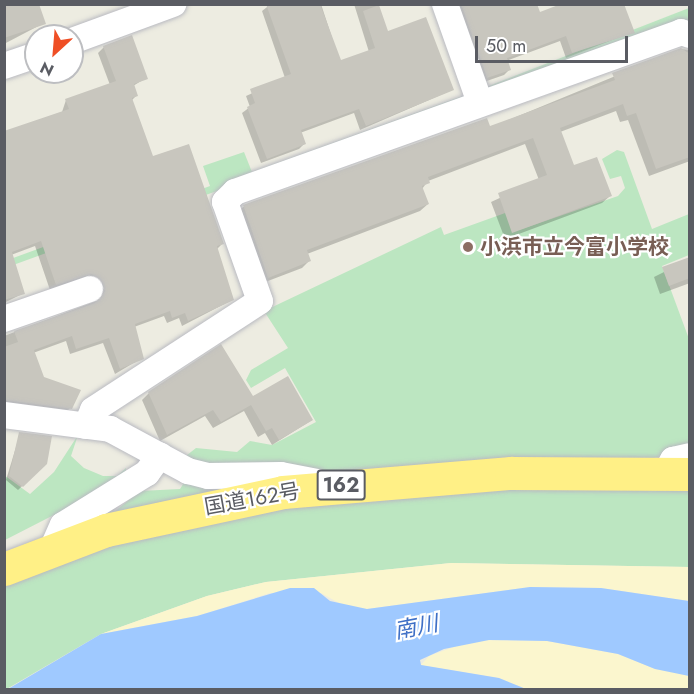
<!DOCTYPE html>
<html>
<head>
<meta charset="utf-8">
<style>
  body { margin:0 }
  #map { position:relative; width:694px; height:694px; overflow:hidden; background:#edece1; font-family:Jost,"Noto Sans JP",sans-serif }
  div>[style] { position:absolute }
  .green>* { inset:0; background:#bce6c1 }
  .sand>* { inset:0; background:#fbf6ce }
  .water>* { inset:0; background:#9fc9ff }
  .shadow>* { inset:0; background:#0003 }
  .building>* { inset:0; background:#c8c6be }
  .roads { filter:drop-shadow(0 0 2px #b9bac1) drop-shadow(0 0 2px #b9bac1) }
  .minor>* { height:26px; margin:-13px; padding:0 13px; transform-origin:13px; border-radius:13px; background:#fff }
  .highway>* { height:33px; margin:-16.5px; padding:0 16.5px; transform-origin:16.5px; border-radius:16.5px; background:#fff086 }
  .dots>* { width:16px; height:16px; translate:-50% -50%; box-sizing:border-box; border:3px solid #fff; border-radius:50% }
  span { translate:-50% -50%; white-space:nowrap; text-align:center; line-height:1.15; -webkit-text-stroke:4.5px #fff; paint-order:stroke }
  .shield-label span { padding:2px 4px; background:#fff; border:2px solid; border-radius:4px; -webkit-text-stroke-width:0 }
  .shield-label { font-size:20px; color:#5a5c63; font-weight:700 }
  .education-label { font-size:21px; color:#785e54; font-weight:700 }
  .left { translate:0 -50%; text-align:left }
  .street-label { font-size:21px; color:#5a5c63 }
  .water-label { font-size:22px; color:#3e6fc6; font-style:italic }
  .frame { position:absolute; inset:0; border:6px solid #5a5c63; pointer-events:none }
  .north { position:absolute; left:24px; top:24px; width:60px; height:60px; box-sizing:border-box; background:#fff; border:2px solid #bdbec1; border-radius:50%; rotate:206deg; font-size:16px; font-weight:700; line-height:24px; text-align:center; color:#5a5c63 }
  .north::after { content:''; display:block; margin:auto; width:21px; height:27px; background:#ef4f25; clip-path:polygon(50% 0,100% 100%,50% 72%,0 100%) }
  .scale { position:absolute; left:475px; top:36px; width:153px; height:27px; box-sizing:border-box; border:3px solid #5a5c63; border-top:0; padding-left:8px; font-size:18px; line-height:21px; white-space:nowrap; color:#5a5c63; -webkit-text-stroke:4px #fff; paint-order:stroke }
</style>
</head>
<body>
<div id="map">
  <div class="green">
    <i style="clip-path:polygon(689px 8px,689px 22px,484px 95px,481px 89px)"></i>
    <i style="clip-path:polygon(471px 93px,472px 98px,5px 268px,5px 261px,210px 186px,203px 166px,244px 152px,252px 172px)"></i>
    <i style="clip-path:polygon(617px 150px,624px 152px,652px 229px,689px 214px,689px 255px,662px 266px,689px 339px,689px 449px,642px 461px,359px 472px,249px 471px,182px 459px,196px 448px,237px 452px,250px 441px,272px 445px,316px 422px,285px 368px,251px 388px,246px 380px,251px 370px,288px 348px,264px 311px,441px 227px,444px 235px,511px 211px,519px 230px,618px 196px,625px 188px,621px 176px,610px 179px,602px 159px)"></i>
    <i style="clip-path:polygon(78px 435px,71px 456px,84px 468px,103px 476px,117px 476px,126px 468px,126px 478px,5px 540px,4px 475px,30px 494px,54px 472px)"></i>
    <i style="clip-path:polygon(187px 478px,277px 480px,103px 521px,140px 491px,180px 489px)"></i>
    <i style="clip-path:polygon(689px 484px,689px 567px,451px 563px,266px 582px,207px 596px,101px 634px,5px 690px,5px 581px,152px 529px,386px 491px)"></i>
  </div>
  <div class="sand">
    <i style="clip-path:polygon(451px 563px,689px 567px,689px 601px,601px 588px,530px 587px,367px 609px,346px 607px,321px 593px,270px 593px,197px 616px,101px 634px,207px 596px,266px 582px)"></i>
    <i style="clip-path:polygon(473px 640px,547px 641px,618px 654px,655px 669px,678px 670px,689px 676px,689px 689px,526px 689px,499px 678px,421px 665px,429px 656px)"></i>
  </div>
  <div class="water">
    <i style="clip-path:polygon(530px 587px,601px 588px,689px 601px,689px 676px,655px 669px,618px 654px,547px 641px,489px 640px,444px 649px,420px 660px,421px 665px,499px 678px,526px 689px,8px 689px,101px 634px,197px 616px,290px 588px,314px 588px,330px 601px,367px 609px)"></i>
  </div>
  <div class="shadow">
    <i style="clip-path:polygon(4px 4px,44px 23px,4px 44px)"></i>
    <i style="clip-path:polygon(321px 4px,340px 62px,369px 52px,354px 4px,377px 4px,387px 33px,452px 90px,360px 130px,354px 113px,300px 133px,304px 144px,299px 149px,261px 163px,242px 113px,250px 107px,246px 96px,285px 78px,262px 11px,271px 4px)"></i>
    <i style="clip-path:polygon(452px 4px,535px 4px,539px 14px,633px 32px,566px 58px,560px 41px,506px 61px,510px 69px,504px 75px,481px 83px)"></i>
    <i style="clip-path:polygon(104px 47px,146px 78px,133px 86px,137px 95px,131px 101px,152px 158px,222px 244px,217px 249px,232px 300px,182px 326px,179px 318px,167px 323px,164px 316px,134px 327px,142px 358px,115px 374px,103px 343px,70px 354px,66px 341px,33px 353px,43px 378px,70px 408px,64px 414px,4px 407px,4px 336px,99px 300px,99px 289px,50px 290px,35px 246px,11px 255px,24px 293px,4px 303px,4px 132px,62px 112px,66px 100px,110px 85px,98px 53px)"></i>
    <i style="clip-path:polygon(681px 49px,690px 50px,690px 161px,649px 176px,628px 120px,620px 122px,616px 111px,560px 132px,574px 167px,610px 196px,602px 203px,505px 239px,491px 202px,539px 180px,525px 144px,428px 181px,422px 189px,428px 204px,420px 211px,307px 254px,309px 261px,302px 268px,260px 284px,236px 215px,243px 207px,486px 120px,489px 128px)"></i>
    <i style="clip-path:polygon(690px 259px,690px 283px,660px 294px,654px 277px)"></i>
    <i style="clip-path:polygon(149px 393px,252px 398px,312px 420px,272px 445px,265px 433px,258px 437px,244px 411px,213px 428px,205px 416px,160px 441px,142px 400px)"></i>
    <i style="clip-path:polygon(20px 434px,46px 463px,18px 490px,6px 480px)"></i>
  </div>
  <div class="building">
    <i style="clip-path:polygon(4px 4px,39px 4px,46px 24px,4px 38px)"></i>
    <i style="clip-path:polygon(266px 4px,320px 4px,341px 60px,375px 48px,363px 11px,379px 5px,388px 31px,426px 17px,454px 90px,366px 126px,359px 109px,301px 130px,306px 144px,267px 159px,247px 107px,255px 103px,250px 89px,291px 74px)"></i>
    <i style="clip-path:polygon(461px 4px,537px 4px,540px 12px,561px 4px,624px 4px,635px 33px,572px 53px,566px 36px,507px 58px,511px 70px,487px 78px)"></i>
    <i style="clip-path:polygon(132px 35px,148px 79px,134px 84px,138px 96px,132px 98px,153px 156px,189px 144px,224px 244px,217px 246px,234px 300px,188px 321px,185px 313px,172px 318px,170px 311px,135px 324px,144px 359px,120px 369px,109px 338px,76px 349px,72px 336px,34px 350px,44px 377px,81px 390px,72px 409px,4px 400px,4px 347px,18px 342px,14px 331px,95px 303px,105px 291px,92px 274px,56px 285px,41px 241px,12px 252px,25px 294px,4px 300px,4px 131px,69px 109px,65px 99px,116px 81px,103px 46px)"></i>
    <i style="clip-path:polygon(681px 48px,690px 54px,690px 157px,656px 169px,636px 113px,627px 116px,623px 104px,560px 128px,574px 165px,597px 157px,612px 196px,512px 233px,498px 193px,547px 175px,533px 138px,428px 177px,430px 183px,422px 186px,429px 204px,307px 250px,311px 261px,268px 278px,243px 205px,487px 118px,490px 126px,615px 80px,612px 73px)"></i>
    <i style="clip-path:polygon(690px 257px,690px 278px,669px 286px,662px 267px)"></i>
    <i style="clip-path:polygon(221px 344px,253px 396px,288px 376px,313px 420px,279px 440px,272px 428px,266px 431px,251px 405px,221px 422px,213px 410px,167px 435px,148px 392px)"></i>
    <i style="clip-path:polygon(19px 432px,52px 436px,47px 464px,23px 487px,9px 476px)"></i>
  </div>
  <div class="roads">
    <div class="minor">
      <i style="left:445px;top:4px;width:105px;rotate:70.5deg"></i>
      <i style="left:72px;top:41px;width:108px;rotate:-20.1deg"></i>
      <i style="left:4px;top:66px;width:34px;rotate:-19deg"></i>
      <i style="left:4px;top:319px;width:91px;rotate:-19.2deg"></i>
      <i style="left:4px;top:415px;width:107px;rotate:7.5deg"></i>
      <i style="left:110px;top:429px;width:89px;rotate:28.3deg"></i>
      <i style="left:188px;top:471px;width:21px;rotate:14deg"></i>
      <i style="left:208px;top:476px;width:73px;rotate:-0.8deg"></i>
      <i style="left:281px;top:475px;width:37px;rotate:11deg"></i>
      <i style="left:86px;top:426px;width:17px;rotate:-66deg"></i>
      <i style="left:93px;top:410px;width:199px;rotate:-33.1deg"></i>
      <i style="left:260px;top:301px;width:105px;rotate:-109.5deg"></i>
      <i style="left:225px;top:202px;width:14px;rotate:-45deg"></i>
      <i style="left:235px;top:192px;width:474px;rotate:-19.7deg"></i>
      <i style="left:681px;top:32px;width:9px;rotate:18deg"></i>
      <i style="left:666px;top:472px;width:14px;rotate:-60deg"></i>
      <i style="left:673px;top:460px;width:17px;rotate:-13deg"></i>
      <i style="left:53px;top:547px;width:24px;rotate:-66deg"></i>
      <i style="left:63px;top:525px;width:99px;rotate:-31.8deg"></i>
      <i style="left:147px;top:473px;width:22px;rotate:-54deg"></i>
    </div>
    <div class="highway">
      <i style="left:4px;top:569px;width:109px;rotate:-20.9deg"></i>
      <i style="left:106px;top:530px;width:181px;rotate:-12.1deg"></i>
      <i style="left:283px;top:492px;width:229px;rotate:-4.8deg"></i>
      <i style="left:511px;top:473px;width:179px;rotate:0.3deg"></i>
    </div>
  </div>
  <div class="dots">
    <i style="left:468px;top:247px;background:#8d6e63"></i>
  </div>
  <div class="shield-label">
    <span style="left:341px;top:485px">162</span>
  </div>
  <div class="education-label">
    <span class="left" style="left:480px;top:247px">小浜市立今富小学校</span>
  </div>
  <div class="street-label">
    <span style="left:252px;top:499px;rotate:-10deg">国道162号</span>
  </div>
  <div class="water-label">
    <span style="left:416px;top:627px;rotate:-11deg">南川</span>
  </div>
  <div class="frame"></div>
  <div class="north">N</div>
  <div class="scale">50 m</div>
</div>
</body>
</html>
